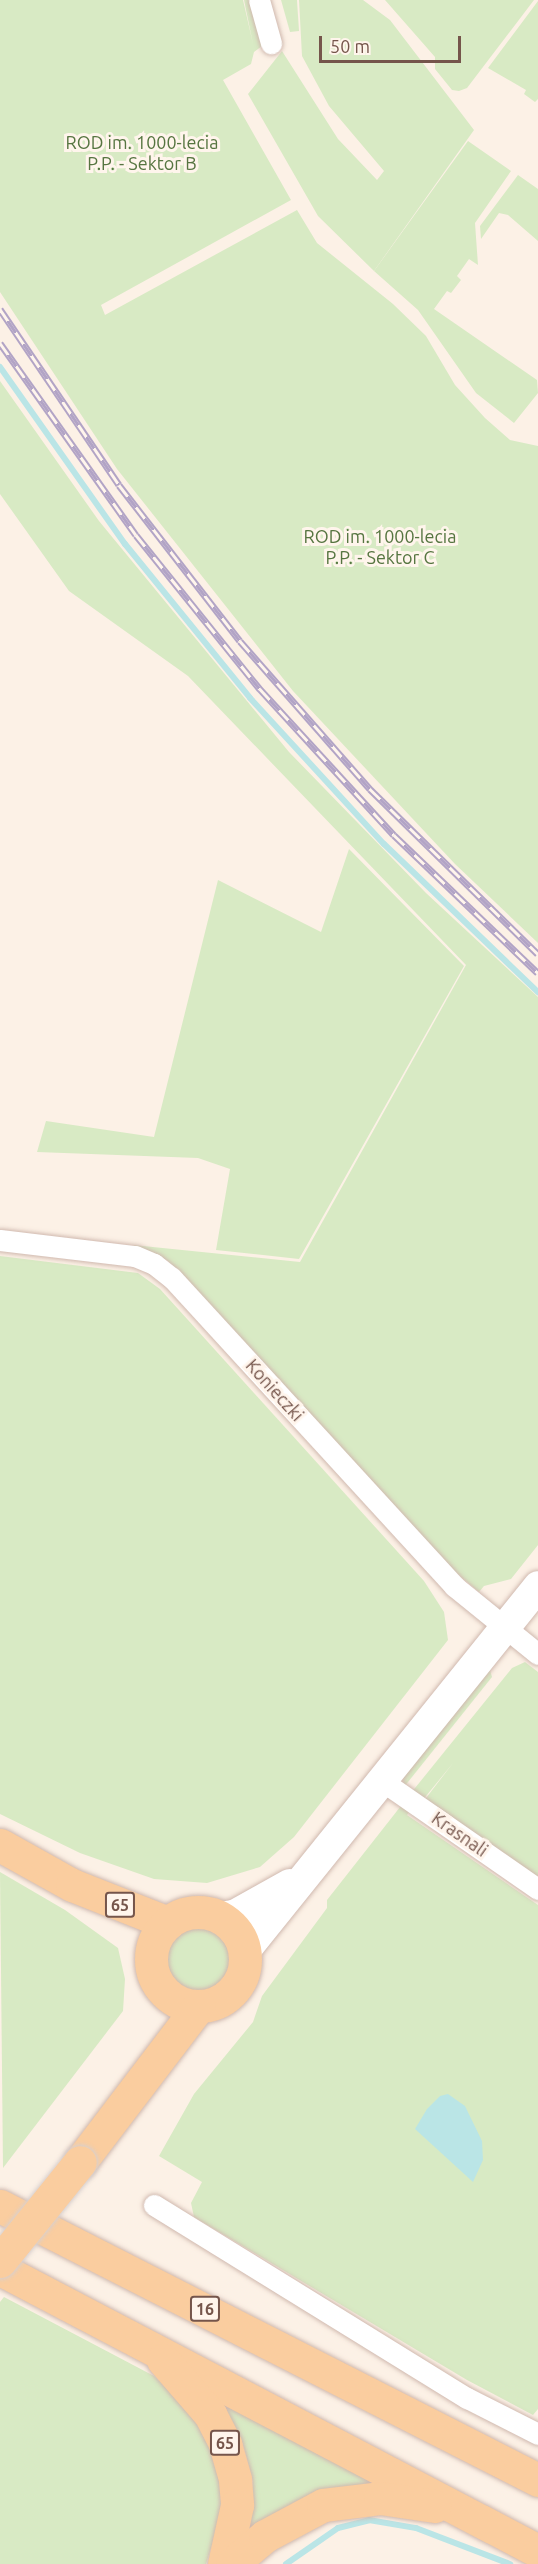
<!DOCTYPE html>
<html>
<head>
<meta charset="utf-8">
<style>
  body { margin:0 }
  #map { position:relative; width:538px; height:2564px; overflow:hidden; background:#fcf1e6; font-family:Ubuntu,sans-serif }
  div>[style] { position:absolute }
  .green>* { inset:0; background:#d8eac4 }
  .round { border-radius:50% }
  .water>* { inset:0; background:#bae5e6 }
  .stream>* { height:6px; margin:-3px; padding:0 3px; transform-origin:3px; border-radius:3px; background:#bae5e6 }
  .roads { filter:drop-shadow(0 0 2px #d0b9af) drop-shadow(0 0 2px #d0b9af) }
  .street>* { height:21px; margin:-10.5px; padding:0 10.5px; transform-origin:10.5px; border-radius:10.5px; background:#fff }
  .secondary>* { height:30px; margin:-15px; padding:0 15px; transform-origin:15px; border-radius:15px; background:#fff }
  .primary>* { height:33px; margin:-16.5px; padding:0 16.5px; transform-origin:16.5px; border-radius:16.5px; background:#facd9f }
  .primary>.ring { margin:-16.5px; padding:0; box-sizing:content-box; background:none; border:33px solid #facd9f; border-radius:50% }
  .rail>* { height:7px; margin-top:-3.5px; transform-origin:0; background:repeating-linear-gradient(90deg,#fff5ec 0 14px,#b2a4c6 0 28px); box-sizing:border-box; border-block:2px solid #b2a4c6 }
  .bridges { filter:drop-shadow(0 0 2px #d8cfcd) drop-shadow(0 0 2px #d8cfcd) }
  .primary-bridge>* { height:33px; margin:-16.5px; padding:0 16.5px; transform-origin:16.5px; border-radius:16.5px; background:#facd9f }
  span { translate:-50% -50%; white-space:nowrap; text-align:center; line-height:1.15; -webkit-text-stroke:6px #fff5ec; paint-order:stroke }
  .shield-label span { padding:2px 4px; background:#fff5ec; border:2px solid; border-radius:4px; -webkit-text-stroke-width:0 }
  .shield-label { font-size:16px; color:#75554b; font-weight:700 }
  .park-label { font-size:18px; color:#567540 }
  .street-label { font-size:18px; color:#75554b }
  .scale { position:absolute; left:319px; top:36px; width:142px; height:27px; box-sizing:border-box; border:3px solid #75554b; border-top:0; padding-left:8px; font-size:18px; line-height:21px; white-space:nowrap; color:#75554b; -webkit-text-stroke:4px #fff5ec; paint-order:stroke }
</style>
</head>
<body>
<div id="map">
  <div class="green">
    <i style="clip-path:polygon(0 0,243px 0,253px 44px,244px 0,249px 0,262px 46px,254px 52px,251px 64px,223px 80px,291px 200px,101px 305px,105px 315px,297px 210px,317px 243px,393px 304px,426px 336px,455px 385px,485px 418px,510px 440px,538px 446px,538px 943px,455px 864px,293px 691px,117px 469px,0 292px)"></i>
    <i style="clip-path:polygon(281px 0,297px 0,299px 31px,290px 32px)"></i>
    <i style="clip-path:polygon(299px 0,363px 0,390px 20px,474px 130px,374px 271px,318px 216px,248px 94px,282px 51px,338px 139px,377px 180px,384px 171px,329px 106px,302px 56px)"></i>
    <i style="clip-path:polygon(385px 0,534px 0,467px 88px,459px 91px,452px 90px,435px 69px,435px 57px)"></i>
    <i style="clip-path:polygon(538px 1px,538px 99px,535px 102px,524px 94px,526px 90px,488px 68px)"></i>
    <i style="clip-path:polygon(468px 141px,511px 171px,475px 223px,478px 265px,469px 259px,457px 276px,461px 280px,451px 293px,447px 291px,434px 309px,537px 380px,538px 393px,514px 423px,476px 393px,418px 310px,374px 271px)"></i>
    <i style="clip-path:polygon(518px 175px,538px 189px,538px 241px,508px 215px,499px 213px,481px 239px,480px 226px)"></i>
    <i style="clip-path:polygon(0 381px,99px 521px,289px 752px,426px 893px,538px 997px,538px 1545px,511px 1579px,484px 1586px,479px 1592px,454px 1571px,168px 1261px,133px 1245px,300px 1262px,466px 965px,188px 676px,69px 591px,0 494px)"></i>
    <i style="clip-path:polygon(349px 849px,464px 966px,299px 1259px,216px 1250px,230px 1169px,198px 1158px,37px 1152px,46px 1121px,154px 1137px,218px 880px,321px 932px)"></i>
    <i style="clip-path:polygon(0 1256px,138px 1273px,160px 1289px,424px 1581px,444px 1612px,448px 1640px,294px 1837px,260px 1867px,207px 1883px,154px 1879px,80px 1853px,0 1814px)"></i>
    <i style="clip-path:polygon(525px 1662px,538px 1672px,538px 1881px,423px 1802px,453px 1763px,422px 1801px,411px 1793px,512px 1668px)"></i>
    <i style="clip-path:polygon(490px 1670px,492px 1677px,404px 1787px,403px 1778px)"></i>
    <i style="clip-path:polygon(404px 1802px,412px 1808px,407px 1815px,538px 1905px,538px 2409px,533px 2415px,467px 2380px,194px 2217px,191px 2203px,202px 2182px,159px 2156px,194px 2094px,253px 2022px,262px 1996px,327px 1908px,327px 1900px)"></i>
    <i style="clip-path:polygon(0 1872px,65px 1910px,118px 1948px,125px 1979px,123px 2011px,3px 2168px)"></i>
    <i class="round" style="left:165px;top:1927px;width:66px;height:66px"></i>
    <i style="clip-path:polygon(4px 2297px,154px 2376px,184px 2405px,207px 2435px,217px 2457px,222px 2512px,206px 2564px,0 2564px,0 2302px)"></i>
    <i style="clip-path:polygon(221px 2399px,377px 2484px,250px 2532px,253px 2482px,243px 2444px)"></i>
  </div>
  <div class="water">
    <i style="clip-path:polygon(448px 2094px,465px 2106px,482px 2141px,483px 2160px,473px 2182px,415px 2129px,427px 2109px,440px 2096px)"></i>
  </div>
  <div class="stream">
    <i style="left:0;top:367px;width:217px;rotate:54.8deg"></i>
    <i style="left:125px;top:544px;width:198px;rotate:50.9deg"></i>
    <i style="left:250px;top:698px;width:198px;rotate:47.5deg"></i>
    <i style="left:384px;top:844px;width:214px;rotate:43.9deg"></i>
    <i style="left:286px;top:2564px;width:63px;rotate:-34.7deg"></i>
    <i style="left:338px;top:2528px;width:32px;rotate:-14deg"></i>
    <i style="left:369px;top:2520px;width:48px;rotate:9.7deg"></i>
    <i style="left:416px;top:2528px;width:101px;rotate:21deg"></i>
  </div>
  <div class="roads">
    <div class="street">
      <i style="left:259px;top:0;width:45px;rotate:74.4deg"></i>
      <i style="left:0;top:1240px;width:136px;rotate:6.8deg"></i>
      <i style="left:135px;top:1256px;width:21px;rotate:23deg"></i>
      <i style="left:154px;top:1264px;width:23px;rotate:38deg"></i>
      <i style="left:172px;top:1278px;width:418px;rotate:47.5deg"></i>
      <i style="left:454px;top:1586px;width:108px;rotate:39deg"></i>
      <i style="left:381px;top:1780px;width:191px;rotate:34.8deg"></i>
      <i style="left:154px;top:2205px;width:368px;rotate:31.7deg"></i>
      <i style="left:467px;top:2398px;width:80px;rotate:26.9deg"></i>
    </div>
    <div class="secondary">
      <i style="left:219px;top:1917px;width:15px;rotate:-8deg"></i>
      <i style="left:234px;top:1915px;width:64px;rotate:-29deg"></i>
      <i style="left:245px;top:1951px;width:468px;rotate:-51.2deg"></i>
    </div>
    <div class="primary">
      <i style="left:0;top:1845px;width:82px;rotate:29.1deg"></i>
      <i style="left:72px;top:1885px;width:103px;rotate:21.6deg"></i>
      <i class="ring" style="left:151px;top:1912px;width:61px;height:61px"></i>
      <i style="left:80px;top:2162px;width:196px;rotate:-52.7deg"></i>
      <i style="left:0;top:2206px;width:604px;rotate:26.99deg"></i>
      <i style="left:0;top:2269px;width:607px;rotate:27.66deg"></i>
      <i style="left:163px;top:2360px;width:72px;rotate:49deg"></i>
      <i style="left:210px;top:2414px;width:34px;rotate:63deg"></i>
      <i style="left:225px;top:2444px;width:37px;rotate:74deg"></i>
      <i style="left:235px;top:2480px;width:25px;rotate:85deg"></i>
      <i style="left:237px;top:2505px;width:60px;rotate:102.4deg"></i>
      <i style="left:232px;top:2564px;width:43px;rotate:-40.3deg"></i>
      <i style="left:265px;top:2536px;width:66px;rotate:-28.1deg"></i>
      <i style="left:323px;top:2505px;width:57px;rotate:-7deg"></i>
      <i style="left:380px;top:2498px;width:55px;rotate:8.4deg"></i>
    </div>
  </div>
  <div class="rail">
    <i style="left:0;top:309px;width:212px;rotate:55.9deg"></i>
    <i style="left:119px;top:485px;width:197px;rotate:52.2deg"></i>
    <i style="left:240px;top:641px;width:197px;rotate:48.7deg"></i>
    <i style="left:370px;top:789px;width:235px;rotate:44.5deg"></i>
    <i style="left:0;top:343px;width:235px;rotate:54.7deg"></i>
    <i style="left:136px;top:535px;width:198px;rotate:51.2deg"></i>
    <i style="left:260px;top:689px;width:198px;rotate:47.5deg"></i>
    <i style="left:394px;top:835px;width:199px;rotate:43.8deg"></i>
  </div>
  <div class="bridges">
    <div class="primary-bridge">
      <i style="left:0;top:2261px;width:127px;rotate:-51.1deg"></i>
    </div>
  </div>
  <div class="shield-label">
    <span style="left:120px;top:1905px">65</span>
    <span style="left:205px;top:2309px">16</span>
    <span style="left:225px;top:2443px">65</span>
  </div>
  <div class="park-label">
    <span style="left:142px;top:153px">ROD im. 1000-lecia<br>P.P. - Sektor B</span>
    <span style="left:380px;top:547px">ROD im. 1000-lecia<br>P.P. - Sektor C</span>
  </div>
  <div class="street-label">
    <span style="left:275px;top:1390px;rotate:48deg">Konieczki</span>
    <span style="left:460px;top:1834px;rotate:35deg">Krasnali</span>
  </div>
  <div class="scale">50 m</div>
</div>
</body>
</html>
